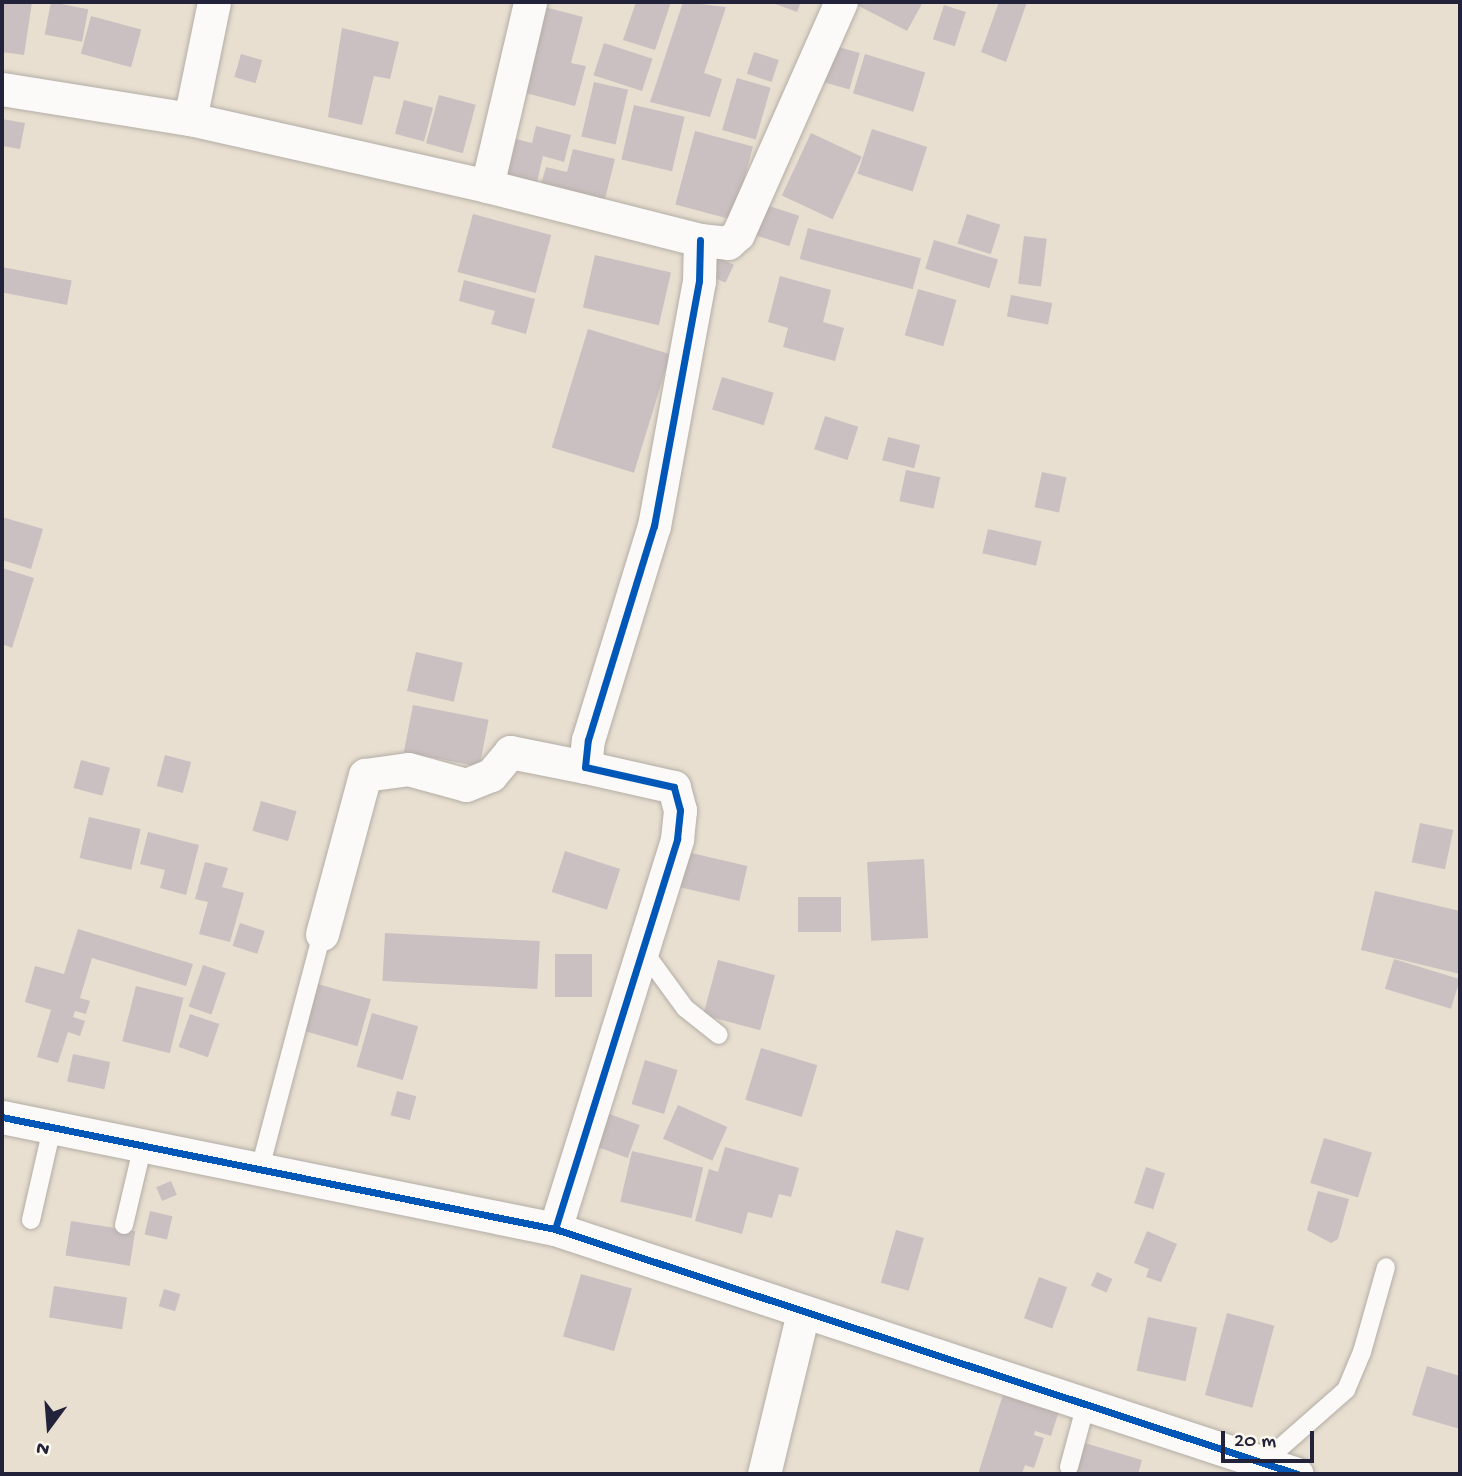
<!DOCTYPE html>
<html>
<head>
<meta charset="utf-8">
<style>
  body { margin:0 }
  #map { position:relative; width:1462px; height:1476px; overflow:hidden; background:#e8dfd0; font-family:"Gochi Hand",sans-serif }
  div>[style] { position:absolute }
  .building>* { inset:0; background:#cac0c1; transform-origin:0 0 }
  .roads { filter:drop-shadow(0 0 2px #b3ada6) drop-shadow(0 0 2px #b3ada6) }
  .service>* { height:18px; margin:-9px; padding:0 9px; transform-origin:9px; border-radius:9px; background:#fcfaf8 }
  .minor>* { height:33px; margin:-16.5px; padding:0 16.5px; transform-origin:16.5px; border-radius:16.5px; background:#fcfaf8 }
  .cycleway>* { height:7px; margin:-3.5px; padding:0 3.5px; transform-origin:3.5px; border-radius:3.5px; background:#0057b8 }
  span { translate:-50% -50%; white-space:nowrap; text-align:center; line-height:1.15; -webkit-text-stroke:6px #fbf7ec; paint-order:stroke }
  .frame { position:absolute; inset:0; border:4px solid #22223b; pointer-events:none }
  .north { position:absolute; left:14px; top:1392px; width:70px; height:70px; -webkit-text-stroke:5px #fbf7ec; paint-order:stroke; rotate:196deg; font-size:19px; font-weight:700; line-height:28px; text-align:center; color:#22223b }
  .north::after { content:''; display:block; margin:auto; width:24px; height:32px; background:#22223b; clip-path:polygon(50% 0,100% 100%,50% 72%,0 100%) }
  .scale { position:absolute; left:1221px; top:1431px; width:93px; height:32px; box-sizing:border-box; border:4px solid #22223b; border-top:0; padding-left:9px; font-size:21px; line-height:24px; white-space:nowrap; color:#22223b; -webkit-text-stroke:5px #fbf7ec; paint-order:stroke }
</style>
</head>
<body>
<div id="map">
  <div class="building">
    <i style="clip-path:polygon(2px 2px,32px 2px,24px 55px,2px 52px)"></i>
    <i style="left:51px;top:2px;width:38px;height:33px;rotate:11deg"></i>
    <i style="clip-path:polygon(636px 2px,671px 2px,655px 50px,623px 40px)"></i>
    <i style="clip-path:polygon(683px 2px,726px 7px,704px 73px,722px 79px,710px 117px,650px 102px)"></i>
    <i style="clip-path:polygon(770px 2px,801px 2px,797px 12px)"></i>
    <i style="clip-path:polygon(851px 2px,923px 2px,907px 31px)"></i>
    <i style="clip-path:polygon(999px 2px,1027px 2px,1006px 62px,981px 52px)"></i>
    <i style="left:944px;top:5px;width:23px;height:36px;rotate:18deg"></i>
    <i style="clip-path:polygon(541px 6px,583px 17px,571px 63px,586px 66px,575px 106px,518px 91px)"></i>
    <i style="left:91px;top:16px;width:52px;height:39px;rotate:15deg"></i>
    <i style="clip-path:polygon(342px 28px,399px 42px,390px 79px,374px 76px,362px 125px,328px 117px)"></i>
    <i style="left:604px;top:43px;width:51px;height:34px;rotate:18deg"></i>
    <i style="left:832px;top:45px;width:29px;height:38px;rotate:16deg"></i>
    <i style="left:754px;top:52px;width:26px;height:23px;rotate:18deg"></i>
    <i style="left:241px;top:54px;width:22px;height:24px;rotate:16deg"></i>
    <i style="left:865px;top:54px;width:63px;height:41px;rotate:17deg"></i>
    <i style="left:737px;top:78px;width:35px;height:54px;rotate:16deg"></i>
    <i style="left:594px;top:82px;width:35px;height:56px;rotate:13deg"></i>
    <i style="left:439px;top:95px;width:38px;height:50px;rotate:15deg"></i>
    <i style="left:404px;top:100px;width:30px;height:35px;rotate:15deg"></i>
    <i style="left:634px;top:105px;width:52px;height:56px;rotate:13deg"></i>
    <i style="clip-path:polygon(2px 119px,25px 123px,20px 149px,2px 146px)"></i>
    <i style="clip-path:polygon(536px 126px,571px 135px,564px 162px,543px 156px,537px 182px,499px 172px,508px 137px,532px 143px)"></i>
    <i style="left:872px;top:129px;width:58px;height:47px;rotate:18deg"></i>
    <i style="left:695px;top:131px;width:60px;height:76px;rotate:15deg"></i>
    <i style="left:811px;top:133px;width:56px;height:69px;rotate:25deg"></i>
    <i style="clip-path:polygon(573px 149px,615px 159px,603px 207px,539px 191px,546px 167px,567px 172px)"></i>
    <i style="left:763px;top:204px;width:38px;height:32px;rotate:18deg"></i>
    <i style="left:473px;top:214px;width:81px;height:60px;rotate:15deg"></i>
    <i style="left:967px;top:214px;width:35px;height:31px;rotate:18deg"></i>
    <i style="left:808px;top:228px;width:117px;height:32px;rotate:15deg"></i>
    <i style="left:1024px;top:236px;width:23px;height:48px;rotate:7deg"></i>
    <i style="left:934px;top:240px;width:67px;height:30px;rotate:17deg"></i>
    <i style="left:595px;top:255px;width:78px;height:54px;rotate:13deg"></i>
    <i style="left:713px;top:255px;width:23px;height:20px;rotate:25deg"></i>
    <i style="left:2px;top:267px;width:71px;height:25px;rotate:11deg"></i>
    <i style="clip-path:polygon(780px 276px,831px 290px,823px 322px,844px 328px,835px 361px,783px 347px,788px 328px,768px 322px)"></i>
    <i style="clip-path:polygon(464px 280px,535px 299px,526px 334px,491px 324px,495px 311px,459px 301px)"></i>
    <i style="left:918px;top:289px;width:40px;height:48px;rotate:16deg"></i>
    <i style="left:1011px;top:295px;width:42px;height:22px;rotate:11deg"></i>
    <i style="left:588px;top:329px;width:86px;height:124px;rotate:17deg"></i>
    <i style="left:722px;top:377px;width:54px;height:34px;rotate:17deg"></i>
    <i style="left:825px;top:416px;width:35px;height:35px;rotate:18deg"></i>
    <i style="left:888px;top:437px;width:33px;height:24px;rotate:14deg"></i>
    <i style="left:906px;top:470px;width:35px;height:32px;rotate:12deg"></i>
    <i style="left:1042px;top:472px;width:25px;height:36px;rotate:12deg"></i>
    <i style="clip-path:polygon(2px 517px,43px 529px,31px 569px,2px 560px)"></i>
    <i style="left:988px;top:529px;width:55px;height:25px;rotate:13deg"></i>
    <i style="clip-path:polygon(2px 568px,34px 578px,12px 648px,2px 644px)"></i>
    <i style="left:416px;top:652px;width:48px;height:40px;rotate:13deg"></i>
    <i style="left:413px;top:705px;width:77px;height:48px;rotate:11deg"></i>
    <i style="left:165px;top:755px;width:27px;height:32px;rotate:15deg"></i>
    <i style="left:81px;top:760px;width:30px;height:29px;rotate:15deg"></i>
    <i style="left:261px;top:801px;width:37px;height:31px;rotate:16deg"></i>
    <i style="left:89px;top:817px;width:53px;height:42px;rotate:13deg"></i>
    <i style="left:1420px;top:823px;width:34px;height:40px;rotate:12deg"></i>
    <i style="clip-path:polygon(148px 832px,199px 845px,186px 895px,160px 888px,165px 870px,140px 864px)"></i>
    <i style="left:565px;top:851px;width:58px;height:43px;rotate:18deg"></i>
    <i style="left:687px;top:852px;width:62px;height:36px;rotate:13deg"></i>
    <i style="left:924px;top:859px;width:79px;height:57px;rotate:87deg"></i>
    <i style="clip-path:polygon(205px 862px,228px 868px,222px 887px,244px 893px,230px 942px,199px 934px,208px 902px,195px 899px)"></i>
    <i style="clip-path:polygon(1375px 891px,1460px 911px,1460px 974px,1361px 950px)"></i>
    <i style="left:798px;top:897px;width:43px;height:35px"></i>
    <i style="left:240px;top:923px;width:26px;height:24px;rotate:18deg"></i>
    <i style="clip-path:polygon(78px 929px,193px 964px,186px 986px,92px 958px,80px 998px,90px 1001px,86px 1014px,75px 1011px,73px 1017px,85px 1021px,80px 1036px,68px 1032px,58px 1063px,37px 1057px,51px 1010px,25px 1002px,35px 966px,64px 974px)"></i>
    <i style="left:385px;top:933px;width:155px;height:48px;rotate:3deg"></i>
    <i style="left:555px;top:954px;width:37px;height:43px"></i>
    <i style="left:1394px;top:959px;width:69px;height:31px;rotate:17deg"></i>
    <i style="left:718px;top:960px;width:59px;height:57px;rotate:15deg"></i>
    <i style="left:203px;top:965px;width:24px;height:44px;rotate:19deg"></i>
    <i style="left:318px;top:984px;width:55px;height:49px;rotate:16deg"></i>
    <i style="left:136px;top:986px;width:49px;height:57px;rotate:14deg"></i>
    <i style="left:372px;top:1013px;width:48px;height:56px;rotate:16deg"></i>
    <i style="left:190px;top:1014px;width:31px;height:35px;rotate:19deg"></i>
    <i style="left:761px;top:1048px;width:59px;height:54px;rotate:17deg"></i>
    <i style="left:73px;top:1054px;width:38px;height:28px;rotate:12deg"></i>
    <i style="left:645px;top:1060px;width:34px;height:46px;rotate:17deg"></i>
    <i style="left:397px;top:1091px;width:20px;height:25px;rotate:15deg"></i>
    <i style="left:678px;top:1105px;width:54px;height:37px;rotate:24deg"></i>
    <i style="left:604px;top:1112px;width:38px;height:35px;rotate:20deg"></i>
    <i style="left:1324px;top:1138px;width:50px;height:47px;rotate:17deg"></i>
    <i style="clip-path:polygon(725px 1147px,799px 1168px,791px 1197px,779px 1194px,772px 1218px,748px 1212px,742px 1234px,695px 1221px,709px 1169px,718px 1172px)"></i>
    <i style="left:632px;top:1151px;width:73px;height:52px;rotate:13deg"></i>
    <i style="left:1146px;top:1167px;width:20px;height:38px;rotate:18deg"></i>
    <i style="left:171px;top:1181px;width:15px;height:16px;rotate:67deg"></i>
    <i style="clip-path:polygon(1318px 1191px,1349px 1199px,1338px 1239px,1331px 1243px,1307px 1230px)"></i>
    <i style="left:150px;top:1211px;width:23px;height:24px;rotate:13deg"></i>
    <i style="left:71px;top:1221px;width:65px;height:35px;rotate:9deg"></i>
    <i style="left:896px;top:1230px;width:29px;height:55px;rotate:16deg"></i>
    <i style="clip-path:polygon(1147px 1231px,1177px 1244px,1161px 1282px,1146px 1277px,1149px 1269px,1134px 1263px)"></i>
    <i style="left:1097px;top:1272px;width:17px;height:15px;rotate:24deg"></i>
    <i style="left:581px;top:1274px;width:53px;height:65px;rotate:16deg"></i>
    <i style="left:1039px;top:1277px;width:30px;height:44px;rotate:20deg"></i>
    <i style="left:54px;top:1286px;width:74px;height:32px;rotate:9deg"></i>
    <i style="left:164px;top:1289px;width:17px;height:18px;rotate:17deg"></i>
    <i style="left:1227px;top:1313px;width:49px;height:85px;rotate:15deg"></i>
    <i style="left:1148px;top:1317px;width:50px;height:55px;rotate:12deg"></i>
    <i style="clip-path:polygon(1427px 1366px,1460px 1376px,1460px 1429px,1412px 1415px)"></i>
    <i style="clip-path:polygon(1006px 1385px,1059px 1411px,1051px 1436px,1035px 1431px,1034px 1435px,1044px 1438px,1034px 1468px,1025px 1465px,1022px 1474px,978px 1474px)"></i>
    <i style="clip-path:polygon(1078px 1441px,1142px 1460px,1138px 1474px,1068px 1474px)"></i>
  </div>
  <div class="roads">
    <div class="service">
      <i style="left:642px;top:949px;width:73px;rotate:53.9deg"></i>
      <i style="left:685px;top:1008px;width:43px;rotate:38.5deg"></i>
      <i style="left:259px;top:1172px;width:246px;rotate:-75.2deg"></i>
      <i style="left:31px;top:1220px;width:94px;rotate:-77.1deg"></i>
      <i style="left:124px;top:1225px;width:78px;rotate:-76.7deg"></i>
      <i style="left:1264px;top:1462px;width:109px;rotate:-41.3deg"></i>
      <i style="left:1346px;top:1390px;width:41px;rotate:-67.2deg"></i>
      <i style="left:1362px;top:1352px;width:88px;rotate:-74.2deg"></i>
      <i style="left:1069px;top:1467px;width:65px;rotate:-74.9deg"></i>
    </div>
    <div class="minor">
      <i style="left:2px;top:89px;width:190px;rotate:9.1deg"></i>
      <i style="left:190px;top:119px;width:304px;rotate:12.7deg"></i>
      <i style="left:487px;top:186px;width:220px;rotate:14.2deg"></i>
      <i style="left:700px;top:240px;width:28px;rotate:6deg"></i>
      <i style="left:728px;top:243px;width:13px;rotate:-42deg"></i>
      <i style="left:738px;top:234px;width:254px;rotate:-66.1deg"></i>
      <i style="left:190px;top:119px;width:119px;rotate:-78.4deg"></i>
      <i style="left:487px;top:186px;width:189px;rotate:-76.8deg"></i>
      <i style="left:322px;top:934px;width:165px;rotate:-74.9deg"></i>
      <i style="left:365px;top:775px;width:43px;rotate:-7.9deg"></i>
      <i style="left:408px;top:769px;width:60px;rotate:15.4deg"></i>
      <i style="left:466px;top:785px;width:27px;rotate:-22deg"></i>
      <i style="left:491px;top:775px;width:30px;rotate:-50deg"></i>
      <i style="left:510px;top:752px;width:76px;rotate:11.3deg"></i>
      <i style="left:2px;top:1117px;width:564px;rotate:11.45deg"></i>
      <i style="left:555px;top:1229px;width:781px;rotate:18.27deg"></i>
      <i style="left:555px;top:1229px;width:409px;rotate:-72.6deg"></i>
      <i style="left:677px;top:839px;width:29px;rotate:-84deg"></i>
      <i style="left:680px;top:810px;width:24px;rotate:-105deg"></i>
      <i style="left:674px;top:787px;width:91px;rotate:-167.3deg"></i>
      <i style="left:585px;top:767px;width:27px;rotate:-84deg"></i>
      <i style="left:588px;top:740px;width:224px;rotate:-72.9deg"></i>
      <i style="left:654px;top:526px;width:249px;rotate:-79.6deg"></i>
      <i style="left:699px;top:281px;width:41px;rotate:-88.6deg"></i>
      <i style="left:764px;top:1474px;width:166px;rotate:-76.4deg"></i>
    </div>
  </div>
  <div class="cycleway">
    <i style="left:2px;top:1117px;width:564px;rotate:11.45deg"></i>
    <i style="left:555px;top:1229px;width:781px;rotate:18.27deg"></i>
    <i style="left:555px;top:1229px;width:409px;rotate:-72.6deg"></i>
    <i style="left:677px;top:839px;width:29px;rotate:-84deg"></i>
    <i style="left:680px;top:810px;width:24px;rotate:-105deg"></i>
    <i style="left:674px;top:787px;width:91px;rotate:-167.3deg"></i>
    <i style="left:585px;top:767px;width:27px;rotate:-84deg"></i>
    <i style="left:588px;top:740px;width:224px;rotate:-72.9deg"></i>
    <i style="left:654px;top:526px;width:249px;rotate:-79.6deg"></i>
    <i style="left:699px;top:281px;width:41px;rotate:-88.6deg"></i>
  </div>
  <div class="frame"></div>
  <div class="north">N</div>
  <div class="scale">20 m</div>
</div>
</body>
</html>
